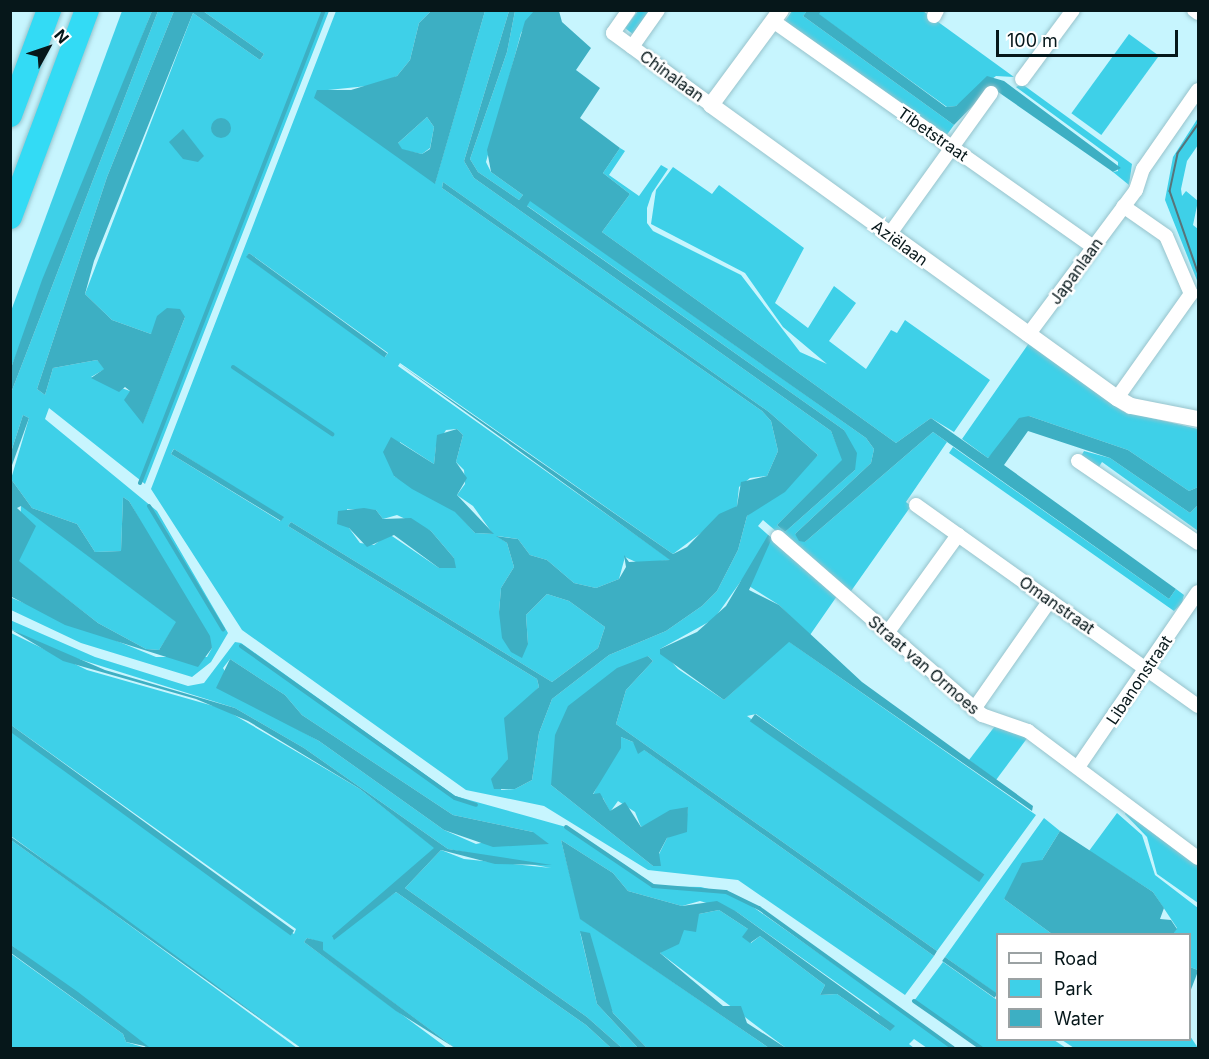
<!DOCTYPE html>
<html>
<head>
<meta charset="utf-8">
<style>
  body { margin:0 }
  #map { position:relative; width:1209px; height:1059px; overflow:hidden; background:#c7f5fe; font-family:Inter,sans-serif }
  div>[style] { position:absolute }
  .green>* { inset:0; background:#3ed0e8; transform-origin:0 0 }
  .water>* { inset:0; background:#3dafc3; transform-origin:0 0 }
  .round { border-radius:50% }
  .stream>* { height:4px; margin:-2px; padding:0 2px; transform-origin:2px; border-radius:2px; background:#3dafc3 }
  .roads { filter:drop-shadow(0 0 2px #97c3cc) drop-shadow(0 0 2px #97c3cc) }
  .minor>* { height:14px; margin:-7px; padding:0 7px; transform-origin:7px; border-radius:7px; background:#fff }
  .tertiary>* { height:16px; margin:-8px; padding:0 8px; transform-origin:8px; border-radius:8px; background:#fff }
  .motorway>* { height:24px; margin:-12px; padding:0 12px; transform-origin:12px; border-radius:12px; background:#33dbf5 }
  .tram>* { height:1.5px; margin:-0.75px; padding:0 0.75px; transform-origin:0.75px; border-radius:0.75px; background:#57747a }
  span { translate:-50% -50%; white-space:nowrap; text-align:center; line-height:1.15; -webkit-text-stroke:5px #fff; paint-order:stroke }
  .street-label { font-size:16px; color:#06171a }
  .frame { position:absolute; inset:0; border:12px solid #06171a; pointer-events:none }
  .legend { position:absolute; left:996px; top:933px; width:195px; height:108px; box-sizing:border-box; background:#fff; border:2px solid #9ba2a3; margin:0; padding:8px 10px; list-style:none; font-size:18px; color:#06171a }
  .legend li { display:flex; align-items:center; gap:12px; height:30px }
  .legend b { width:30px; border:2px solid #9ba2a3 }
  .north { position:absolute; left:18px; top:18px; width:60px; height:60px; -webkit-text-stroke:4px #fff; paint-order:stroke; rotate:50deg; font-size:16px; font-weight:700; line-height:24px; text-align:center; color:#06171a }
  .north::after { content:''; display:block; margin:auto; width:21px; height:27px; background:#06171a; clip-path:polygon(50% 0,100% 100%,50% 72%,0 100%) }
  .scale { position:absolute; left:996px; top:30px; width:182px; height:27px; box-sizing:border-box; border:3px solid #06171a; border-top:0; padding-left:8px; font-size:18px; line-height:21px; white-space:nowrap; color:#06171a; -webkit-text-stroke:4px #fff; paint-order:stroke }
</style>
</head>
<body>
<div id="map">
  <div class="green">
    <i style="clip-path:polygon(821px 10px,923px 11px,1014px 77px,996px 76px,956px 106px,947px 107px,818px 14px)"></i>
    <i style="clip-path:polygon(122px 11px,152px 11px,11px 368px,11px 311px)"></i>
    <i style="clip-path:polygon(158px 11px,174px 11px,107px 177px,37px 389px,45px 395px,53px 368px,97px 360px,105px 369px,91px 377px,130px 391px,143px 423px,185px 317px,151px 334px,112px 320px,85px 294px,193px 13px,260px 60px,264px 54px,203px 11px,329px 11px,145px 484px,49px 408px,45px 419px,157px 511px,228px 633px,211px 662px,192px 677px,81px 643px,11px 610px,10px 577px,12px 598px,156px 657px,207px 657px,212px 648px,129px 501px,123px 497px,121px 551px,95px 552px,77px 524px,32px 508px,11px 479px,29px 418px,23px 415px,11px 452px,11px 393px)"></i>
    <i style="clip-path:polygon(evenodd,336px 11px,431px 11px,419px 23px,410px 60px,397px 76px,377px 85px,318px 91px,435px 183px,485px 11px,509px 11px,464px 161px,474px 178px,831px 431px,843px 460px,777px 525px,785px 532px,855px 470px,844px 430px,526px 205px,530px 200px,866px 438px,874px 449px,871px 463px,795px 534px,805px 542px,933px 432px,947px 442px,906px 502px,911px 506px,849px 594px,763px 520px,758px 526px,837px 596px,810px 635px,779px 605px,741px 581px,714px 619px,660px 649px,678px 669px,724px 700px,788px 641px,1036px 815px,937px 951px,616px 724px,626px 690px,653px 661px,648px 656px,551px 785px,653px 866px,667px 838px,685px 827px,688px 808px,641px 827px,635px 812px,618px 801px,610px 812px,603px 798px,593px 795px,621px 737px,633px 742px,934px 956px,905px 995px,738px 880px,648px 870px,544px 806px,466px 790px,242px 630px,151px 489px,336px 11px,443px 182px,769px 412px,818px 455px,747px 516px,738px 550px,717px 591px,702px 606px,666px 631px,609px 655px,552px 699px,539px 733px,532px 780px,515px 789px,501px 790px,508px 759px,507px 721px,539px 687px,537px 679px,288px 526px,291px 522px,552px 682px,598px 648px,605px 627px,569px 601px,547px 594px,526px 615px,528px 644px,499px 612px,501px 588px,514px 567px,507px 543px,497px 536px,518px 539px,530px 555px,547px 560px,574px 583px,596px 588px,619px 579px,625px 557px,638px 563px,671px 560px,398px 366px,400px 363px,673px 554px,737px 506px,739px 487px,750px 478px,767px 476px,778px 451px,771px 421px,762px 411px,442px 188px,443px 182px,336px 11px,249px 253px,388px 353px,385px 357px,247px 257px,249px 253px,336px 11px,457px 429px,463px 435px,456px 462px,464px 470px,465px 484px,457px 495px,473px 506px,493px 534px,475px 533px,456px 512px,394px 476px,400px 442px,434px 464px,436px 446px,446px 430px,457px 429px,336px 11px,173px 450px,174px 449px,283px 518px,280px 521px,171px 454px,173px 450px,336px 11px,347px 509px,376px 510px,383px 519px,397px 515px,431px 531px,454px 558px,439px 568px,389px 534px,374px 545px,360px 543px,349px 528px,347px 509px,336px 11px,756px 714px,982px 875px,980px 880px,747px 716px,756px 714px)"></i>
    <i style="clip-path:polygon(515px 11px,534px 11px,521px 33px,486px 162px,491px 172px,523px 195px,519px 200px,478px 172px,470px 159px,507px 52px)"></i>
    <i style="clip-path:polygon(638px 11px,651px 11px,634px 35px,625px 28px)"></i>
    <i style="clip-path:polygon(792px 11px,807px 11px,803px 16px,954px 125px,946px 136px,785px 21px)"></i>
    <i style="left:1129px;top:34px;width:37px;height:98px;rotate:36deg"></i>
    <i style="clip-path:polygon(1022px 84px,1132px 164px,1129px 185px,1113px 172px,1118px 171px,1118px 162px,1016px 87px)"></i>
    <i style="clip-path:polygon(427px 117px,434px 127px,430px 148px,422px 154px,402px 150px,397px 144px)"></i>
    <i style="clip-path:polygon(1198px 118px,1198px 145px,1187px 161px,1181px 189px,1182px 196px,1186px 191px,1198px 201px,1193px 225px,1198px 229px,1198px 283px,1165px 200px,1173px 157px)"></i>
    <i style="clip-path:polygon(620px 148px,625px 151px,609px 175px,639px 196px,661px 165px,668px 169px,652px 193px,647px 208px,647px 223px,653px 231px,741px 275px,800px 352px,827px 364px,783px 327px,745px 273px,651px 224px,656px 190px,673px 167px,712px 194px,719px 185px,804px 248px,775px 303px,808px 328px,834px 286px,856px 303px,829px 341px,866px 369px,891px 330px,897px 333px,905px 320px,990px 380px,954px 432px,931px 418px,896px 443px,602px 232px,630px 194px,603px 173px)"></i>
    <i style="clip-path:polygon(1029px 343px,1122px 411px,1198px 429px,1198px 487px,1189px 491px,1128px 450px,1029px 416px,988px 458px,962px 439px)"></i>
    <i style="clip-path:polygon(953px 447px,1169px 599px,1176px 589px,1184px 595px,1182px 603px,1174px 611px,949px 453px)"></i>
    <i style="clip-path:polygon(1084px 451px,1110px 458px,1190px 513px,1198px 505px,1198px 531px,1102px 462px,1097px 470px,1080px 458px)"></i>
    <i style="clip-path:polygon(21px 505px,177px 622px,159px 650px,146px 649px,98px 623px,18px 561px)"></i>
    <i style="clip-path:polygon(evenodd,10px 620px,95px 657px,188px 686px,204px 683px,235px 642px,241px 643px,455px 796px,566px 827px,653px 886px,701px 887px,739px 897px,953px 1048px,927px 1048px,914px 1039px,909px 1044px,914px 1048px,786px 1048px,660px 953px,699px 914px,719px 910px,748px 929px,751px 943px,760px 936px,825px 985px,820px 995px,837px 994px,890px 1031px,878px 1012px,737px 912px,700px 901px,682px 906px,628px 891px,613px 873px,561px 840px,581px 919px,769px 1048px,647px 1048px,613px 1013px,580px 932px,597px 1004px,638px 1048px,622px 1048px,587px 1017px,405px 888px,441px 850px,464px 859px,551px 868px,448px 849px,304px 748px,235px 708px,53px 651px,11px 629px,10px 620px,230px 659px,285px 695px,302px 715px,453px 815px,533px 832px,476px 844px,444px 830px,319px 741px,241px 698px,223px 668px,230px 659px)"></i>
    <i style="clip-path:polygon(11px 633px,87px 670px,224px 709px,360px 789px,435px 848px,332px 938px,396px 892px,586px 1025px,611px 1048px,455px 1048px,322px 950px,323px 943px,307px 938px,304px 942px,447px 1048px,301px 1048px,11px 836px,11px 731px,294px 934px,296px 929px,11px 725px)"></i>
    <i style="clip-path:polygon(995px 726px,1028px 737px,996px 780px,969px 760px)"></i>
    <i style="clip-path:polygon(1128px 807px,1198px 865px,1198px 903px,1157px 874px,1147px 837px,1125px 814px)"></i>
    <i style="clip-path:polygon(1117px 813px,1142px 835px,1155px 875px,1198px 908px,1198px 970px,1190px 967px,1190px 934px,1173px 934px,1177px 928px,1153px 892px,1089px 851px)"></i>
    <i style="clip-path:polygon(1044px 818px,1060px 831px,1042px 860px,1004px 899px,1052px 934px,998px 934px,997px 994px,945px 957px)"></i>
    <i style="clip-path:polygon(11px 840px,91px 897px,297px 1048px,147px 1048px,11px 945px)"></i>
    <i style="clip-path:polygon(10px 953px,123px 1034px,126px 1042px,146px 1048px,11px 1048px)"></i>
    <i style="clip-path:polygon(943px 962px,997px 1000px,998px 1040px,1054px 1040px,1066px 1048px,981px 1048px,914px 1001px)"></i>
    <i style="clip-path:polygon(1190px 1036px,1198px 1048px,1074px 1048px,1062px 1040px)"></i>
  </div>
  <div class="water">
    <i style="clip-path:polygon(152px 11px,158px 11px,11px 393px,11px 368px,42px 280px)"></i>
    <i style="clip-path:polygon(174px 11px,203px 11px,264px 54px,260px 60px,193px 13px,94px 261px,85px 294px,112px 320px,151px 334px,157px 316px,167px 308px,180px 309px,185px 317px,143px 424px,124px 400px,130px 391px,125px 387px,119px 392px,91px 378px,104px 369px,97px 360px,53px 368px,45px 395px,37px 389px,107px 177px)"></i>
    <i style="clip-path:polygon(evenodd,431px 11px,485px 11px,435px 184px,314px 98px,317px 90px,351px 90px,397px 76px,410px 60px,419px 23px,431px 11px,427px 117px,434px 127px,430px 149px,422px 154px,402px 149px,398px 143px,427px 117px)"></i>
    <i style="clip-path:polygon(509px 11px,515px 11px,507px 52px,470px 159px,478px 172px,519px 200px,523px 195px,491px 172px,487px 150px,525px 21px,534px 11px,559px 11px,562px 22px,591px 48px,576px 70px,600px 88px,580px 118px,620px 148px,603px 173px,630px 194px,602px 232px,896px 443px,931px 418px,988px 458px,1019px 418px,1029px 416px,1128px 450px,1189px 491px,1198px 487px,1198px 505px,1190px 513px,1110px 458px,1028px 431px,1004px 465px,1176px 589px,1169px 599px,933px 432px,805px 542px,799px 541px,795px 534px,871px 463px,874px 449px,866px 438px,530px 201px,527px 206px,844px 430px,857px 453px,855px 470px,785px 532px,777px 525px,842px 460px,831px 431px,474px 178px,464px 161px)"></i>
    <i style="clip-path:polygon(807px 11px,821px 11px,819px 14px,946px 107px,956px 106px,987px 76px,1004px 81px,1121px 168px,1113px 172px,991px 87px,954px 125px,803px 16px)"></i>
    <i class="round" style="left:211px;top:118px;width:20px;height:20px"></i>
    <i style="clip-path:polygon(183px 129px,204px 156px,198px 162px,183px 159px,169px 142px)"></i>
    <i style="clip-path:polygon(443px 182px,769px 412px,818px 455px,785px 492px,747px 516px,738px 550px,717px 591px,702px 606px,666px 631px,609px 655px,552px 699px,539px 733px,532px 780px,515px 789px,494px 789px,491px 779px,508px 759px,504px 718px,539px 687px,537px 679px,288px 526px,291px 522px,552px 682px,598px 648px,605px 627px,569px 601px,547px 594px,526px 615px,528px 644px,522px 658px,511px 652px,502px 638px,499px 612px,501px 588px,514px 567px,507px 543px,496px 536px,518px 539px,530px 555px,547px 560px,574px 583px,596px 588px,619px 579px,626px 567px,624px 555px,629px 562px,670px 560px,398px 363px,673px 554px,687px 547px,719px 514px,737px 506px,741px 482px,767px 476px,778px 451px,771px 421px,762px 411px,442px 188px)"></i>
    <i style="left:249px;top:253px;width:171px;height:5px;rotate:36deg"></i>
    <i style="clip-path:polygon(23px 415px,29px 418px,11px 468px,11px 452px)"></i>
    <i style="clip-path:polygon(457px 429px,463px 435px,456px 462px,467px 478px,457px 495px,494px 534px,475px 533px,455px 512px,412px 489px,394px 476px,383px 452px,391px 437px,434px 464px,437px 435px)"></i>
    <i style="clip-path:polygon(174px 449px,284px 517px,281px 521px,171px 454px)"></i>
    <i style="clip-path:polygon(evenodd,11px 479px,32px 508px,77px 524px,95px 552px,121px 551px,123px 497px,129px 501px,210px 636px,212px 648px,198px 667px,65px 625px,12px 597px,11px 479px,21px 506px,176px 622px,159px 650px,146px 649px,98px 623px,19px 561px,36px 526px,17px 508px,21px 506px)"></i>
    <i style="clip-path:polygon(364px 508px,376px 510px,383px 519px,411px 518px,431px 531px,454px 558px,456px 568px,439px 568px,394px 535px,367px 547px,349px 528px,337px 524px,338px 511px)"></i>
    <i style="clip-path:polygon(768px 535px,772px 538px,749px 590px,779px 605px,862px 682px,1033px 806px,1032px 811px,789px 642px,724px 700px,660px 654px,660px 649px,697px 632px,726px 606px)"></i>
    <i style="clip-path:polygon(10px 629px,105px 670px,235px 708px,304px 748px,448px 849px,552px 865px,495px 864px,441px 850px,405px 888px,587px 1017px,622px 1048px,611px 1048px,586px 1025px,396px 892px,334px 940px,332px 936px,434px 848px,360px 789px,248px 721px,196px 699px,63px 661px)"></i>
    <i style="clip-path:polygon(648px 656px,653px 661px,626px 690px,616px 724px,937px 951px,934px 956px,644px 750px,638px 754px,633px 742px,621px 737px,621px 748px,593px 794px,600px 793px,610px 811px,625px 802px,641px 827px,670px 810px,688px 807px,687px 832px,667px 838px,659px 853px,661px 866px,653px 866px,551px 785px,555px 735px,568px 706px,617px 668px)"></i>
    <i style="clip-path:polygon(230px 659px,285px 695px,302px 715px,453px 815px,533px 832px,549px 844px,493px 847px,444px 830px,319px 741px,216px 688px)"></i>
    <i style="left:755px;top:714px;width:280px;height:9px;rotate:35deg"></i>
    <i style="left:11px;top:725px;width:350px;height:6px;rotate:36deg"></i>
    <i style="clip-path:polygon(1060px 831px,1153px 892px,1164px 908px,1160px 919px,1171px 920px,1177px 929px,1173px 934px,1052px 934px,1004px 899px,1022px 863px,1042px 860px)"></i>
    <i style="clip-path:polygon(10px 836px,92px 894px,301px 1048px,11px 840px)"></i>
    <i style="clip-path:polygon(561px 840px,613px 873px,628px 891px,682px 906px,717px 901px,737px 912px,895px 1026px,890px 1031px,837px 994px,820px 995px,825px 985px,760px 936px,750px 943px,742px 937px,748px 929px,719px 910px,699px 914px,696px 932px,684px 930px,679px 944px,660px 953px,723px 1006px,741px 1006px,747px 1023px,786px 1048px,769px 1048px,580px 919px)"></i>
    <i style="clip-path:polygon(580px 931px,590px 933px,613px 1013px,647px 1048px,638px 1048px,597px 1004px)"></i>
    <i style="clip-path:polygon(307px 938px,323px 942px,323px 950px,455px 1048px,396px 1011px,304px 942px)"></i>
    <i style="clip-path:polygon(11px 945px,78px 992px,149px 1047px,126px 1042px,123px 1034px,11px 953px)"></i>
    <i style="left:945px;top:957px;width:64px;height:5px;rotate:35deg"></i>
    <i style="left:1190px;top:967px;width:9px;height:69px;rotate:21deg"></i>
  </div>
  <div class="stream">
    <i style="left:233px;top:367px;width:120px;rotate:34.1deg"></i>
    <i style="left:140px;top:483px;width:508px;rotate:-68.74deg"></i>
    <i style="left:149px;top:506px;width:144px;rotate:59deg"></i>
    <i style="left:241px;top:646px;width:262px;rotate:35.4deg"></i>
    <i style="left:455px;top:798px;width:22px;rotate:18deg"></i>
    <i style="left:566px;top:827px;width:105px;rotate:34.1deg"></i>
    <i style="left:653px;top:886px;width:73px;rotate:4.7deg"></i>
    <i style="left:726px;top:892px;width:37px;rotate:26deg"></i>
    <i style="left:759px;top:908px;width:239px;rotate:35.8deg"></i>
    <i style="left:914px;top:1001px;width:82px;rotate:35deg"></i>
  </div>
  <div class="roads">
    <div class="minor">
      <i style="left:629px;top:10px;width:28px;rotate:125deg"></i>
      <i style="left:613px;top:33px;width:122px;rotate:36.3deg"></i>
      <i style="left:1194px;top:10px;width:5px;rotate:37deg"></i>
      <i style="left:934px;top:16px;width:7px;rotate:-63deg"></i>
      <i style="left:773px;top:21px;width:392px;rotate:35.2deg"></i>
      <i style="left:632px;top:47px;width:45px;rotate:-54.9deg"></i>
      <i style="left:1022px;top:79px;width:86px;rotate:-53.5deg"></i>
      <i style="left:889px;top:235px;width:175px;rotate:-54.3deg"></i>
      <i style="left:1028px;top:335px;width:181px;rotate:-53.3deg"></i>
      <i style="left:1136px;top:190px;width:22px;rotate:-72deg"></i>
      <i style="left:1143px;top:169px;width:96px;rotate:-55.2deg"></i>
      <i style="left:1117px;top:398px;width:128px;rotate:-54.6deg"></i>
      <i style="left:1191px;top:294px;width:63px;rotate:-113.3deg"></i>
      <i style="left:1166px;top:236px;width:52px;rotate:-145.1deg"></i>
      <i style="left:1078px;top:461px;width:145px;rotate:34.3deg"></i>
      <i style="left:916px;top:505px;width:346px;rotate:35.5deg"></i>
      <i style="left:778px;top:537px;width:271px;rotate:41.1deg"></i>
      <i style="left:982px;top:715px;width:49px;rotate:19.2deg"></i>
      <i style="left:1028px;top:731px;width:212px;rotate:36.8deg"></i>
      <i style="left:888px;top:632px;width:120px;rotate:-54.2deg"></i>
      <i style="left:974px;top:709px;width:133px;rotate:-55.1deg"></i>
      <i style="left:1078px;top:767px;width:212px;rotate:-55.6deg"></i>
    </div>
    <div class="tertiary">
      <i style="left:781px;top:10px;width:118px;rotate:126.4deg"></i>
      <i style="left:711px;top:105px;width:501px;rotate:35.82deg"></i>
      <i style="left:1117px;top:398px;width:16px;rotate:30deg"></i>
      <i style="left:1131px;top:406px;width:68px;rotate:11deg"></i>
    </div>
    <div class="motorway">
      <i style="left:10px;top:115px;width:112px;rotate:-69.6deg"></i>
      <i style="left:10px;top:217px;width:221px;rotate:-69.6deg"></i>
    </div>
  </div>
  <div class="tram">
    <i style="left:1198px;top:125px;width:35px;rotate:125deg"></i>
    <i style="left:1178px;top:154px;width:38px;rotate:102deg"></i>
    <i style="left:1170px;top:191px;width:86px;rotate:70.9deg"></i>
  </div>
  <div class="street-label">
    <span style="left:672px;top:76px;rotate:36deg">Chinalaan</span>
    <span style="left:933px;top:134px;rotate:35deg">Tibetstraat</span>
    <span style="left:900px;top:243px;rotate:36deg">Aziëlaan</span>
    <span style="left:1076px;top:271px;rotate:-54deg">Japanlaan</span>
    <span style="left:1057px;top:605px;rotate:35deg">Omanstraat</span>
    <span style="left:924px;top:665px;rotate:41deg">Straat van Ormoes</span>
    <span style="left:1139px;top:680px;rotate:-56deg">Libanonstraat</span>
  </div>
  <div class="frame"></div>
  <ul class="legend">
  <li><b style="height:8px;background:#fff"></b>Road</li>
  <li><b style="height:16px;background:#3ed0e8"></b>Park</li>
  <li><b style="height:16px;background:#3dafc3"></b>Water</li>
  </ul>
  <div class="north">N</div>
  <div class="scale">100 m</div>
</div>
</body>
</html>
